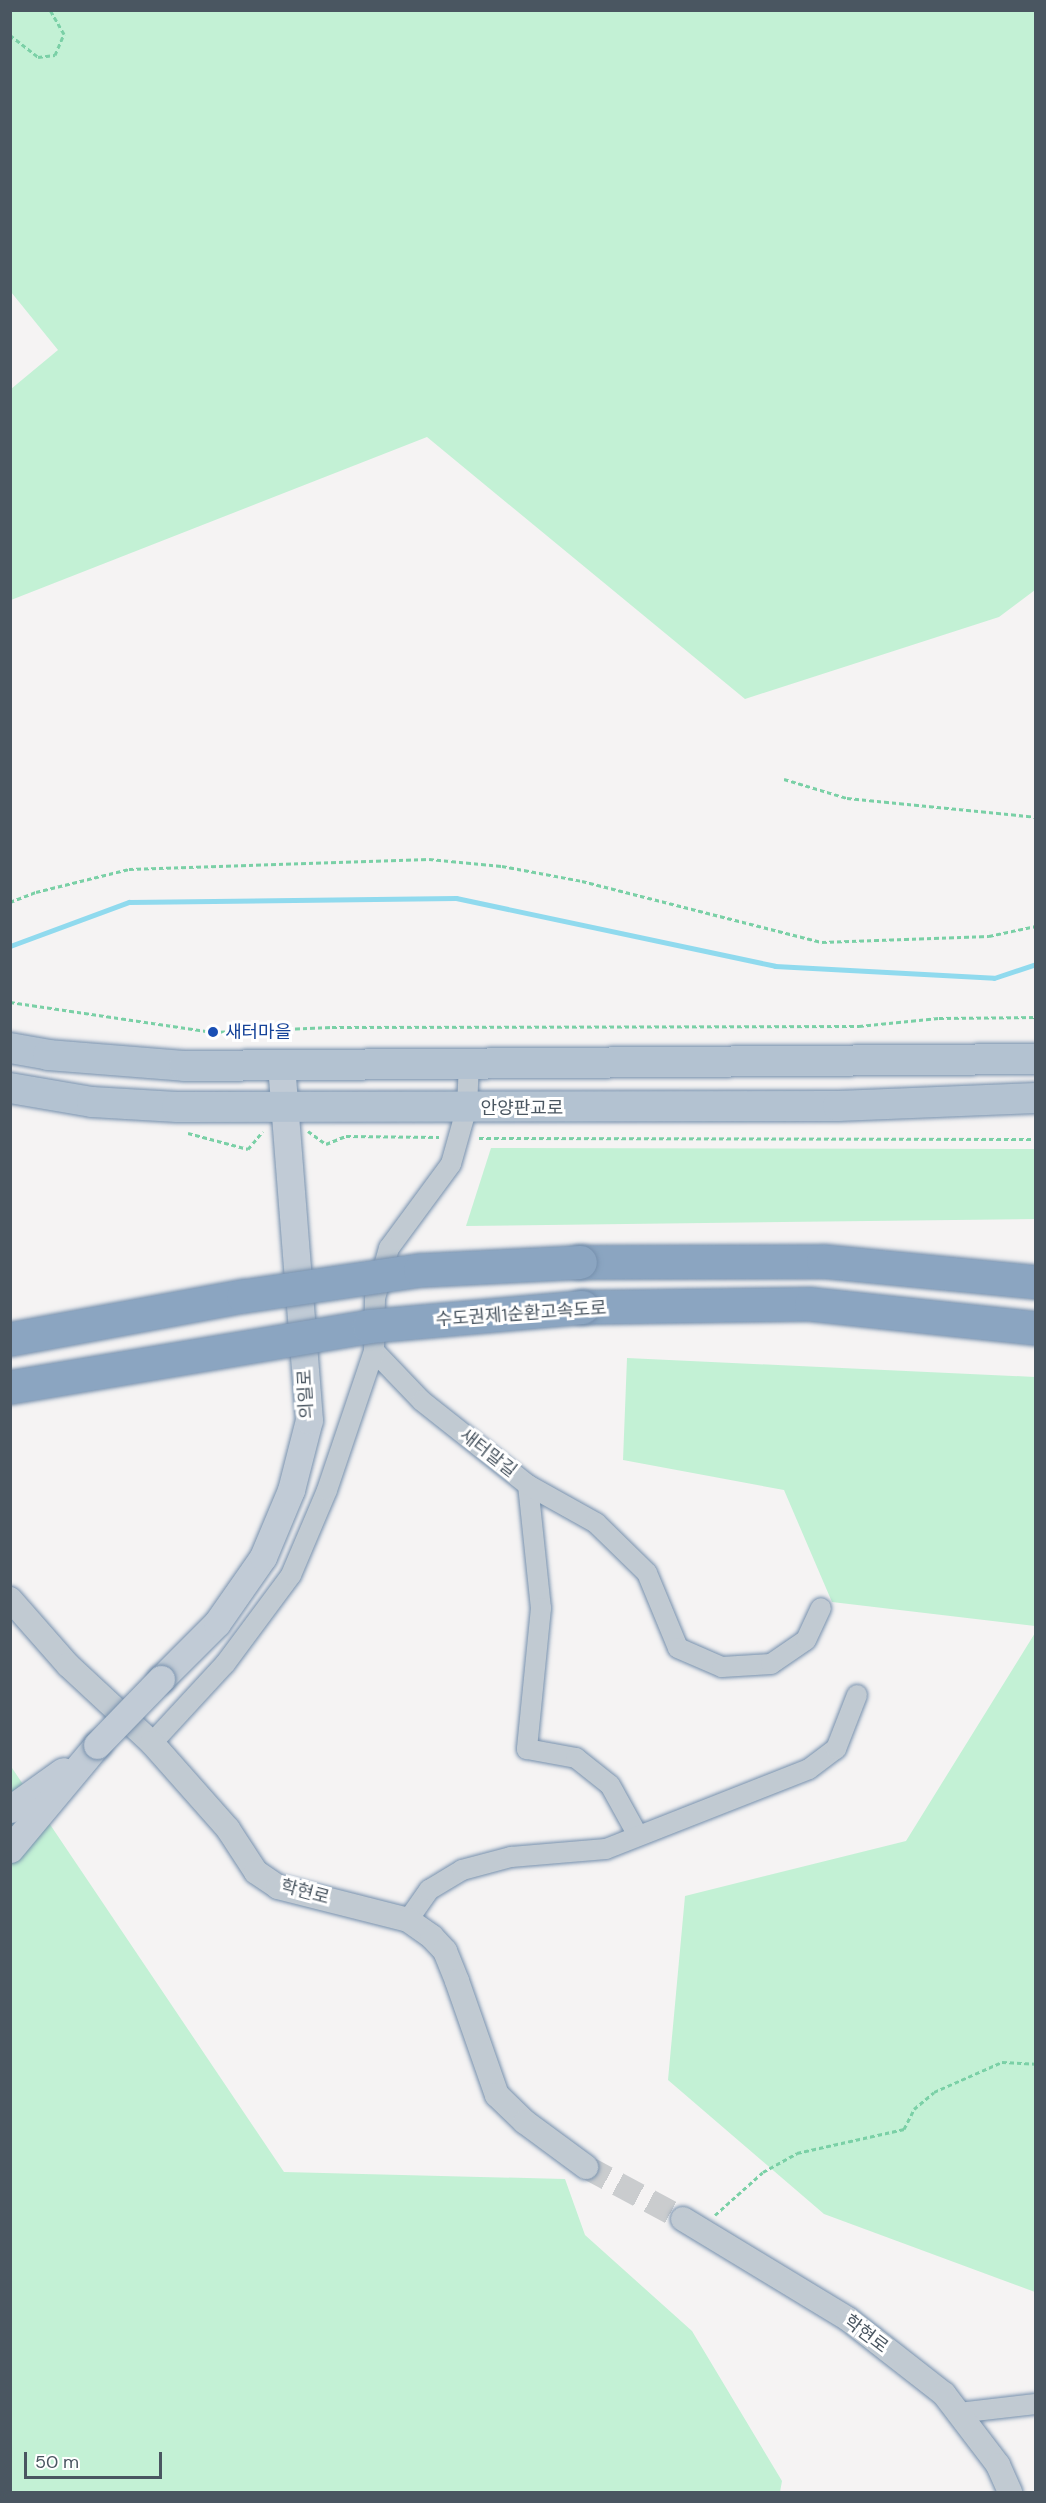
<!DOCTYPE html>
<html>
<head>
<meta charset="utf-8">
<style>
  body { margin:0 }
  #map { position:relative; width:1046px; height:2503px; overflow:hidden; background:#f5f3f3; font-family:"DM Sans","Noto Sans KR",sans-serif }
  div>[style] { position:absolute }
  .green>* { inset:0; background:#c3f1d5 }
  .stream>* { height:5px; margin:-2.5px; padding:0 2.5px; transform-origin:2.5px; border-radius:2.5px; background:#90daee }
  .tertiary-tunnel>* { height:24px; margin-top:-12px; transform-origin:0; background:repeating-linear-gradient(90deg,#caccce 0 24px,transparent 0 36px) }
  .path>* { height:3px; margin-top:-1.5px; transform-origin:0; background:repeating-linear-gradient(90deg,#7ad0a6 0 4.5px,transparent 0 7.5px) }
  .roads { filter:drop-shadow(0 0 2px #7690ad) drop-shadow(0 0 2px #7690ad) }
  .minor>* { height:20px; margin:-10px; padding:0 10px; transform-origin:10px; border-radius:10px; background:#c1cad2 }
  .tertiary>* { height:24px; margin:-12px; padding:0 12px; transform-origin:12px; border-radius:12px; background:#c1cad2 }
  .secondary>* { height:27px; margin:-13.5px; padding:0 13.5px; transform-origin:13.5px; border-radius:13.5px; background:#c1cbd6 }
  .primary>* { height:30px; margin:-15px; padding:0 15px; transform-origin:15px; border-radius:15px; background:#b3c2d1 }
  .motorway>* { height:33px; margin:-16.5px; padding:0 16.5px; transform-origin:16.5px; border-radius:16.5px; background:#8ba5c1 }
  .bridges { filter:drop-shadow(0 0 2px #7690ad) drop-shadow(0 0 2px #7690ad) }
  .secondary-bridge>* { height:27px; margin:-13.5px; padding:0 13.5px; transform-origin:13.5px; border-radius:13.5px; background:#c1cbd6 }
  .motorway-bridge>* { height:33px; margin:-16.5px; padding:0 16.5px; transform-origin:16.5px; border-radius:16.5px; background:#8ba5c1 }
  .dots>* { width:16px; height:16px; translate:-50% -50%; box-sizing:border-box; border:3px solid #fff; border-radius:50% }
  span { translate:-50% -50%; white-space:nowrap; text-align:center; line-height:1.15; -webkit-text-stroke:6px #fff; paint-order:stroke }
  .transit-label { font-size:18px; color:#164399 }
  .left { translate:0 -50%; text-align:left }
  .street-label { font-size:18px; color:#4a5661 }
  .frame { position:absolute; inset:0; border:12px solid #4a5661; pointer-events:none }
  .scale { position:absolute; left:24px; top:2452px; width:138px; height:27px; box-sizing:border-box; border:3px solid #4a5661; border-top:0; padding-left:8px; font-size:18px; line-height:21px; white-space:nowrap; color:#4a5661; -webkit-text-stroke:4px #fff; paint-order:stroke }
</style>
</head>
<body>
<div id="map">
  <div class="green">
    <i style="clip-path:polygon(11px 10px,1035px 11px,1035px 590px,999px 617px,745px 699px,427px 437px,11px 600px,11px 389px,58px 350px,11px 292px)"></i>
    <i style="clip-path:polygon(491px 1148px,1035px 1149px,1035px 1219px,466px 1226px)"></i>
    <i style="clip-path:polygon(627px 1358px,1035px 1377px,1035px 1626px,832px 1602px,784px 1490px,623px 1460px)"></i>
    <i style="clip-path:polygon(1035px 1633px,1035px 2292px,824px 2214px,668px 2080px,685px 1896px,906px 1841px)"></i>
    <i style="clip-path:polygon(10px 1765px,284px 2172px,565px 2179px,585px 2235px,692px 2331px,782px 2481px,780px 2492px,11px 2492px)"></i>
  </div>
  <div class="stream">
    <i style="left:10px;top:946px;width:127px;rotate:-20.3deg"></i>
    <i style="left:129px;top:902px;width:327px;rotate:-0.7deg"></i>
    <i style="left:456px;top:898px;width:326px;rotate:12deg"></i>
    <i style="left:775px;top:966px;width:219px;rotate:3.1deg"></i>
    <i style="left:994px;top:978px;width:44px;rotate:-18.4deg"></i>
  </div>
  <div class="tertiary-tunnel">
    <i style="left:586px;top:2167px;width:110px;rotate:28.2deg"></i>
  </div>
  <div class="path">
    <i style="left:10px;top:35px;width:36px;rotate:38deg"></i>
    <i style="left:38px;top:57px;width:17px;rotate:-7deg"></i>
    <i style="left:55px;top:55px;width:23px;rotate:-67deg"></i>
    <i style="left:64px;top:34px;width:28px;rotate:-120deg"></i>
    <i style="left:784px;top:779px;width:66px;rotate:16.8deg"></i>
    <i style="left:847px;top:798px;width:190px;rotate:5.7deg"></i>
    <i style="left:10px;top:902px;width:28px;rotate:-21deg"></i>
    <i style="left:36px;top:892px;width:96px;rotate:-13.9deg"></i>
    <i style="left:129px;top:869px;width:300px;rotate:-1.9deg"></i>
    <i style="left:429px;top:859px;width:73px;rotate:5.5deg"></i>
    <i style="left:502px;top:866px;width:81px;rotate:10.6deg"></i>
    <i style="left:582px;top:881px;width:248px;rotate:14.3deg"></i>
    <i style="left:822px;top:942px;width:167px;rotate:-2.1deg"></i>
    <i style="left:989px;top:936px;width:48px;rotate:-12deg"></i>
    <i style="left:10px;top:1002px;width:205px;rotate:8.4deg"></i>
    <i style="left:213px;top:1032px;width:119px;rotate:-2.4deg"></i>
    <i style="left:332px;top:1027px;width:527px;rotate:-0.11deg"></i>
    <i style="left:859px;top:1026px;width:80px;rotate:-5.7deg"></i>
    <i style="left:939px;top:1018px;width:97px;rotate:-0.6deg"></i>
    <i style="left:308px;top:1131px;width:22px;rotate:36deg"></i>
    <i style="left:326px;top:1144px;width:22px;rotate:-22deg"></i>
    <i style="left:346px;top:1136px;width:93px;rotate:0.6deg"></i>
    <i style="left:188px;top:1133px;width:62px;rotate:14.9deg"></i>
    <i style="left:248px;top:1149px;width:23px;rotate:-50deg"></i>
    <i style="left:479px;top:1138px;width:557px;rotate:0.1deg"></i>
    <i style="left:715px;top:2215px;width:64px;rotate:-41.9deg"></i>
    <i style="left:763px;top:2172px;width:39px;rotate:-29deg"></i>
    <i style="left:797px;top:2153px;width:110px;rotate:-12.6deg"></i>
    <i style="left:904px;top:2129px;width:22px;rotate:-63deg"></i>
    <i style="left:914px;top:2109px;width:26px;rotate:-40deg"></i>
    <i style="left:934px;top:2092px;width:74px;rotate:-23.8deg"></i>
    <i style="left:1002px;top:2062px;width:34px;rotate:3deg"></i>
  </div>
  <div class="roads">
    <div class="minor">
      <i style="left:469px;top:1063px;width:44px;rotate:92.6deg"></i>
      <i style="left:467px;top:1107px;width:59px;rotate:105.7deg"></i>
      <i style="left:451px;top:1164px;width:104px;rotate:126.4deg"></i>
      <i style="left:389px;top:1248px;width:52px;rotate:105.6deg"></i>
      <i style="left:375px;top:1298px;width:53px;rotate:91.1deg"></i>
      <i style="left:374px;top:1351px;width:69px;rotate:46.2deg"></i>
      <i style="left:422px;top:1401px;width:135px;rotate:38.4deg"></i>
      <i style="left:528px;top:1485px;width:124px;rotate:84deg"></i>
      <i style="left:541px;top:1608px;width:142px;rotate:95.7deg"></i>
      <i style="left:527px;top:1749px;width:50px;rotate:10.4deg"></i>
      <i style="left:576px;top:1758px;width:43px;rotate:38.5deg"></i>
      <i style="left:610px;top:1785px;width:56px;rotate:61.1deg"></i>
      <i style="left:528px;top:1485px;width:78px;rotate:29.2deg"></i>
      <i style="left:596px;top:1523px;width:71px;rotate:44.4deg"></i>
      <i style="left:647px;top:1573px;width:81px;rotate:67.5deg"></i>
      <i style="left:678px;top:1648px;width:48px;rotate:23.4deg"></i>
      <i style="left:722px;top:1667px;width:49px;rotate:-3.5deg"></i>
      <i style="left:771px;top:1664px;width:42px;rotate:-34.4deg"></i>
      <i style="left:806px;top:1640px;width:35px;rotate:-65deg"></i>
      <i style="left:152px;top:1743px;width:108px;rotate:-47.3deg"></i>
      <i style="left:225px;top:1664px;width:111px;rotate:-53.4deg"></i>
      <i style="left:291px;top:1575px;width:92px;rotate:-67deg"></i>
      <i style="left:327px;top:1490px;width:147px;rotate:-71.3deg"></i>
      <i style="left:408px;top:1920px;width:37px;rotate:-55deg"></i>
      <i style="left:429px;top:1890px;width:39px;rotate:-31deg"></i>
      <i style="left:462px;top:1870px;width:51px;rotate:-14.9deg"></i>
      <i style="left:511px;top:1857px;width:95px;rotate:-4.8deg"></i>
      <i style="left:606px;top:1849px;width:218px;rotate:-21.5deg"></i>
      <i style="left:809px;top:1769px;width:34px;rotate:-37deg"></i>
      <i style="left:836px;top:1749px;width:58px;rotate:-68.7deg"></i>
      <i style="left:958px;top:2413px;width:79px;rotate:-6.6deg"></i>
    </div>
    <div class="tertiary">
      <i style="left:10px;top:1599px;width:88px;rotate:48.7deg"></i>
      <i style="left:68px;top:1665px;width:115px;rotate:42.9deg"></i>
      <i style="left:152px;top:1743px;width:115px;rotate:48.5deg"></i>
      <i style="left:228px;top:1829px;width:51px;rotate:56.9deg"></i>
      <i style="left:256px;top:1872px;width:27px;rotate:34deg"></i>
      <i style="left:278px;top:1887px;width:134px;rotate:14.2deg"></i>
      <i style="left:408px;top:1920px;width:29px;rotate:35deg"></i>
      <i style="left:432px;top:1937px;width:19px;rotate:47deg"></i>
      <i style="left:445px;top:1951px;width:32px;rotate:68deg"></i>
      <i style="left:457px;top:1981px;width:121px;rotate:70.7deg"></i>
      <i style="left:497px;top:2095px;width:39px;rotate:44deg"></i>
      <i style="left:525px;top:2122px;width:76px;rotate:36.4deg"></i>
      <i style="left:683px;top:2219px;width:193px;rotate:31.2deg"></i>
      <i style="left:848px;top:2319px;width:122px;rotate:38deg"></i>
      <i style="left:944px;top:2394px;width:89px;rotate:52.7deg"></i>
      <i style="left:998px;top:2465px;width:30px;rotate:66deg"></i>
    </div>
    <div class="secondary">
      <i style="left:161px;top:1679px;width:79px;rotate:-45deg"></i>
      <i style="left:217px;top:1623px;width:80px;rotate:-55.1deg"></i>
      <i style="left:263px;top:1557px;width:73px;rotate:-67.3deg"></i>
      <i style="left:291px;top:1490px;width:72px;rotate:-75.6deg"></i>
      <i style="left:309px;top:1420px;width:356px;rotate:-94.5deg"></i>
      <i style="left:10px;top:1809px;width:65px;rotate:-35.6deg"></i>
      <i style="left:10px;top:1849px;width:136px;rotate:-50.1deg"></i>
    </div>
    <div class="primary">
      <i style="left:10px;top:1048px;width:39px;rotate:10deg"></i>
      <i style="left:48px;top:1055px;width:136px;rotate:4.6deg"></i>
      <i style="left:184px;top:1066px;width:852px;rotate:-0.47deg"></i>
      <i style="left:10px;top:1088px;width:83px;rotate:9.7deg"></i>
      <i style="left:92px;top:1102px;width:85px;rotate:3.4deg"></i>
      <i style="left:177px;top:1107px;width:661px;rotate:-0.09deg"></i>
      <i style="left:838px;top:1106px;width:198px;rotate:-2.3deg"></i>
    </div>
    <div class="motorway">
      <i style="left:580px;top:1262px;width:243px;rotate:-0.2deg"></i>
      <i style="left:823px;top:1261px;width:214px;rotate:5.6deg"></i>
      <i style="left:582px;top:1307px;width:229px;rotate:-0.8deg"></i>
      <i style="left:811px;top:1304px;width:226px;rotate:6.1deg"></i>
    </div>
  </div>
  <div class="bridges">
    <div class="secondary-bridge">
      <i style="left:97px;top:1745px;width:92px;rotate:-45.9deg"></i>
    </div>
    <div class="motorway-bridge">
      <i style="left:10px;top:1339px;width:237px;rotate:-10.5deg"></i>
      <i style="left:243px;top:1296px;width:179px;rotate:-8.4deg"></i>
      <i style="left:420px;top:1270px;width:160px;rotate:-2.9deg"></i>
      <i style="left:10px;top:1387px;width:364px;rotate:-9.6deg"></i>
      <i style="left:369px;top:1326px;width:214px;rotate:-5.1deg"></i>
    </div>
  </div>
  <div class="dots">
    <i style="left:213px;top:1032px;background:#1a4fb4"></i>
  </div>
  <div class="transit-label">
    <span class="left" style="left:225px;top:1032px">새터마을</span>
  </div>
  <div class="street-label">
    <span style="left:522px;top:1108px">안양판교로</span>
    <span style="left:521px;top:1314px;rotate:-4deg">수도권제1순환고속도로</span>
    <span style="left:306px;top:1394px;rotate:-93deg">의일로</span>
    <span style="left:488px;top:1453px;rotate:38deg">새터말길</span>
    <span style="left:305px;top:1892px;rotate:15deg">학현로</span>
    <span style="left:866px;top:2334px;rotate:37deg">학현로</span>
  </div>
  <div class="frame"></div>
  <div class="scale">50 m</div>
</div>
</body>
</html>
